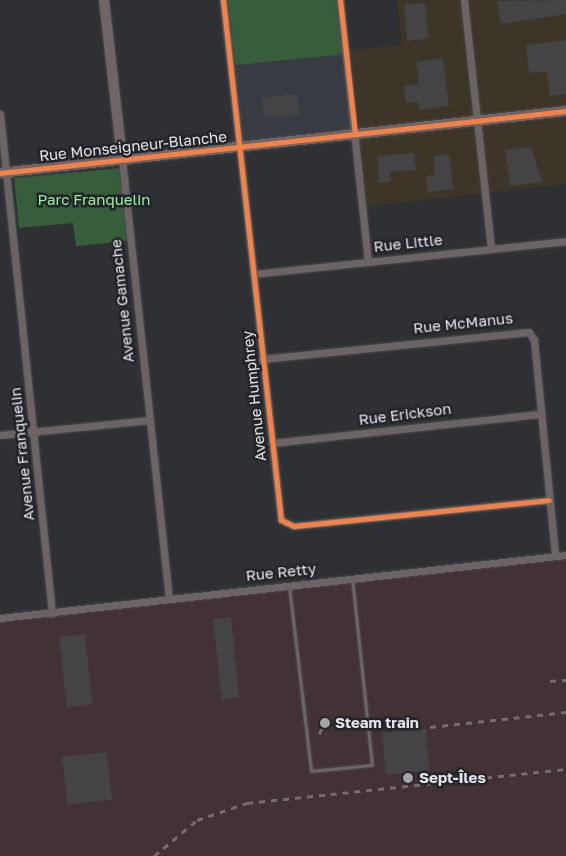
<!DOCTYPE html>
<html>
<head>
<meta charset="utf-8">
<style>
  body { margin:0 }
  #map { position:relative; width:566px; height:856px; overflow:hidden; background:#2e3033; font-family:"Golos Text",sans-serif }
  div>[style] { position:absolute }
  .commercial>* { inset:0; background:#3d3527 }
  .industrial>* { inset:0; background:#423135 }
  .built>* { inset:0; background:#383b44; transform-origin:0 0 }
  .green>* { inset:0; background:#385d3b }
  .building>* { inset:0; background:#444446; transform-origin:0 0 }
  .roads { filter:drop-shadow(0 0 1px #4c4d4f) drop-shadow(0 0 1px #4c4d4f) }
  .lane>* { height:3px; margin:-1.5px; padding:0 1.5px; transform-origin:1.5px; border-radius:1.5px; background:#6c6365 }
  .street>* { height:7px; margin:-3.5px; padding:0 3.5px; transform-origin:3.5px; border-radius:3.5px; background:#6c6365 }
  .secondary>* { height:10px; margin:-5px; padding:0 5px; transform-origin:5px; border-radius:5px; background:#6f6567 }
  .rail>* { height:2.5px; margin-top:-1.25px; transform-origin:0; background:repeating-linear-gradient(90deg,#716c6e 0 6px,transparent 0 12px) }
  .cycleway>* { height:5px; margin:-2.5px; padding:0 2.5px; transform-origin:2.5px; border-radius:2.5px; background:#f48246 }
  .dots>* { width:14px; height:14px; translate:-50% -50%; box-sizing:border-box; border:2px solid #24252a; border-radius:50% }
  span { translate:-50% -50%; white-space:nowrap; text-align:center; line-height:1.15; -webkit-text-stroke:5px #24252a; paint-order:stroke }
  .street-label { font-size:15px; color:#e3e4e8 }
  .park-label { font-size:15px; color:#98f29d }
  .poi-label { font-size:15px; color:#e3e4e8; font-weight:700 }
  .left { translate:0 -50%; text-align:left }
</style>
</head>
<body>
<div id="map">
  <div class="commercial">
    <i style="clip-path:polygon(397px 0,566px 0,566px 184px,362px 207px,346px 51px,402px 45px)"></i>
  </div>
  <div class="industrial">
    <i style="clip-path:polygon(566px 555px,566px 856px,0 856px,0 618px)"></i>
  </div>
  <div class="built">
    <i style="left:346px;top:54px;width:81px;height:117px;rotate:84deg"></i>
  </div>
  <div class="green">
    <i style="clip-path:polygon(223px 0,340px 0,346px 54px,230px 66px)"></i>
    <i style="clip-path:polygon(121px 168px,128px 241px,76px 246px,73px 223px,19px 228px,14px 178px)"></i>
  </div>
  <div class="building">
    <i style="clip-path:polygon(566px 0,566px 14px,501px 24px,497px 1px)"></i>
    <i style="left:425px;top:3px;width:36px;height:21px;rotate:85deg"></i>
    <i style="clip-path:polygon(566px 40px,566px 94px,550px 96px,547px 71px,529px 73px,526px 45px)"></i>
    <i style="clip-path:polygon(443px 58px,449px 106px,419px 110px,418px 102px,406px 103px,404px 86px,419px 84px,416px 62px)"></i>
    <i style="left:297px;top:94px;width:21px;height:35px;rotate:85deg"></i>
    <i style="clip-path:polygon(531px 147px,542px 182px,510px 186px,505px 150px)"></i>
    <i style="clip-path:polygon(414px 153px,416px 170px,390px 172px,391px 182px,379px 183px,377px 156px)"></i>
    <i style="clip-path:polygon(449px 154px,453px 189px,428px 192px,426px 176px,435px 175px,433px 156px)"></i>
    <i style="left:231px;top:617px;width:81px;height:18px;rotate:84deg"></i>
    <i style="left:85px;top:634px;width:71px;height:26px;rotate:84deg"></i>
    <i style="left:426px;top:729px;width:42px;height:44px;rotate:85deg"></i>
    <i style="left:107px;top:752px;width:48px;height:45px;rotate:84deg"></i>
  </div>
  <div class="roads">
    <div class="lane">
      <i style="left:289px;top:586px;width:186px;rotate:83.2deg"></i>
      <i style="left:311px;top:771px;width:61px;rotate:-5.6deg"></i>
      <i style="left:372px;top:765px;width:187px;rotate:-96.1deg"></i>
    </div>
    <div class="street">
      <i style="left:223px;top:0;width:523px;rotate:83.64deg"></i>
      <i style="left:281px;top:520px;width:14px;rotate:25deg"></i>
      <i style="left:294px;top:526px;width:256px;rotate:-5.8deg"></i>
      <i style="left:340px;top:0;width:263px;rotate:83.9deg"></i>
      <i style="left:464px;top:0;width:249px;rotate:83.8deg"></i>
      <i style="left:0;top:114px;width:502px;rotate:84.05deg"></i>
      <i style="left:122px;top:159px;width:442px;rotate:83.9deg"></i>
      <i style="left:253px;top:274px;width:315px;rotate:-6deg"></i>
      <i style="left:262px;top:359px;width:268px;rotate:-5.8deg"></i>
      <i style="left:529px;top:332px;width:9px;rotate:58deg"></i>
      <i style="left:534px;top:340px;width:217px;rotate:84.4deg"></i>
      <i style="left:0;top:435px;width:151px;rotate:-5.7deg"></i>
      <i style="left:272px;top:443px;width:271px;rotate:-6.2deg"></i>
      <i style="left:0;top:618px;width:569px;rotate:-6.35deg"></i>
    </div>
    <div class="secondary">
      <i style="left:104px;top:0;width:160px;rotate:83.5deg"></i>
      <i style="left:0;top:173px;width:569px;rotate:-6.25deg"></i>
    </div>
  </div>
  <div class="rail">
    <i style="left:550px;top:681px;width:16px;rotate:-4deg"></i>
    <i style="left:430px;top:727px;width:137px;rotate:-6.3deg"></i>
    <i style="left:319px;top:734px;width:24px;rotate:-62deg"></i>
    <i style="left:154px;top:856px;width:56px;rotate:-39.9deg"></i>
    <i style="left:197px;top:820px;width:53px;rotate:-18.8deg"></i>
    <i style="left:247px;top:803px;width:321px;rotate:-6.1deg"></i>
  </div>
  <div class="cycleway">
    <i style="left:223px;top:0;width:523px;rotate:83.64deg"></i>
    <i style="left:281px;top:520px;width:14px;rotate:25deg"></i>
    <i style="left:294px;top:526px;width:256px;rotate:-5.8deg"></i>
    <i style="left:340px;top:0;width:135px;rotate:83.6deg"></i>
    <i style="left:0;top:173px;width:569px;rotate:-6.25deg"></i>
  </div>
  <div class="dots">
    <i style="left:325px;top:723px;background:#a4a5a9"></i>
    <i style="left:408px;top:778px;background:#a4a5a9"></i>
  </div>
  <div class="street-label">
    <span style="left:133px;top:146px;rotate:-6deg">Rue Monseigneur-Blanche</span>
    <span style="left:408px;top:243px;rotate:-6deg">Rue Little</span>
    <span style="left:122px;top:301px;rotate:-96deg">Avenue Gamache</span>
    <span style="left:463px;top:323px;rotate:-6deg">Rue McManus</span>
    <span style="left:254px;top:396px;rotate:-96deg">Avenue Humphrey</span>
    <span style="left:405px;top:414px;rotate:-7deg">Rue Erickson</span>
    <span style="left:22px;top:454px;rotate:-96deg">Avenue Franquelin</span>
    <span style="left:281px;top:572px;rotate:-6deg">Rue Retty</span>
  </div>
  <div class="park-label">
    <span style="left:94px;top:200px">Parc Franquelin</span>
  </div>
  <div class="poi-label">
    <span class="left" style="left:335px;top:723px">Steam train</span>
    <span class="left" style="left:419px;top:778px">Sept-Îles</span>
  </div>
</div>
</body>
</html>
